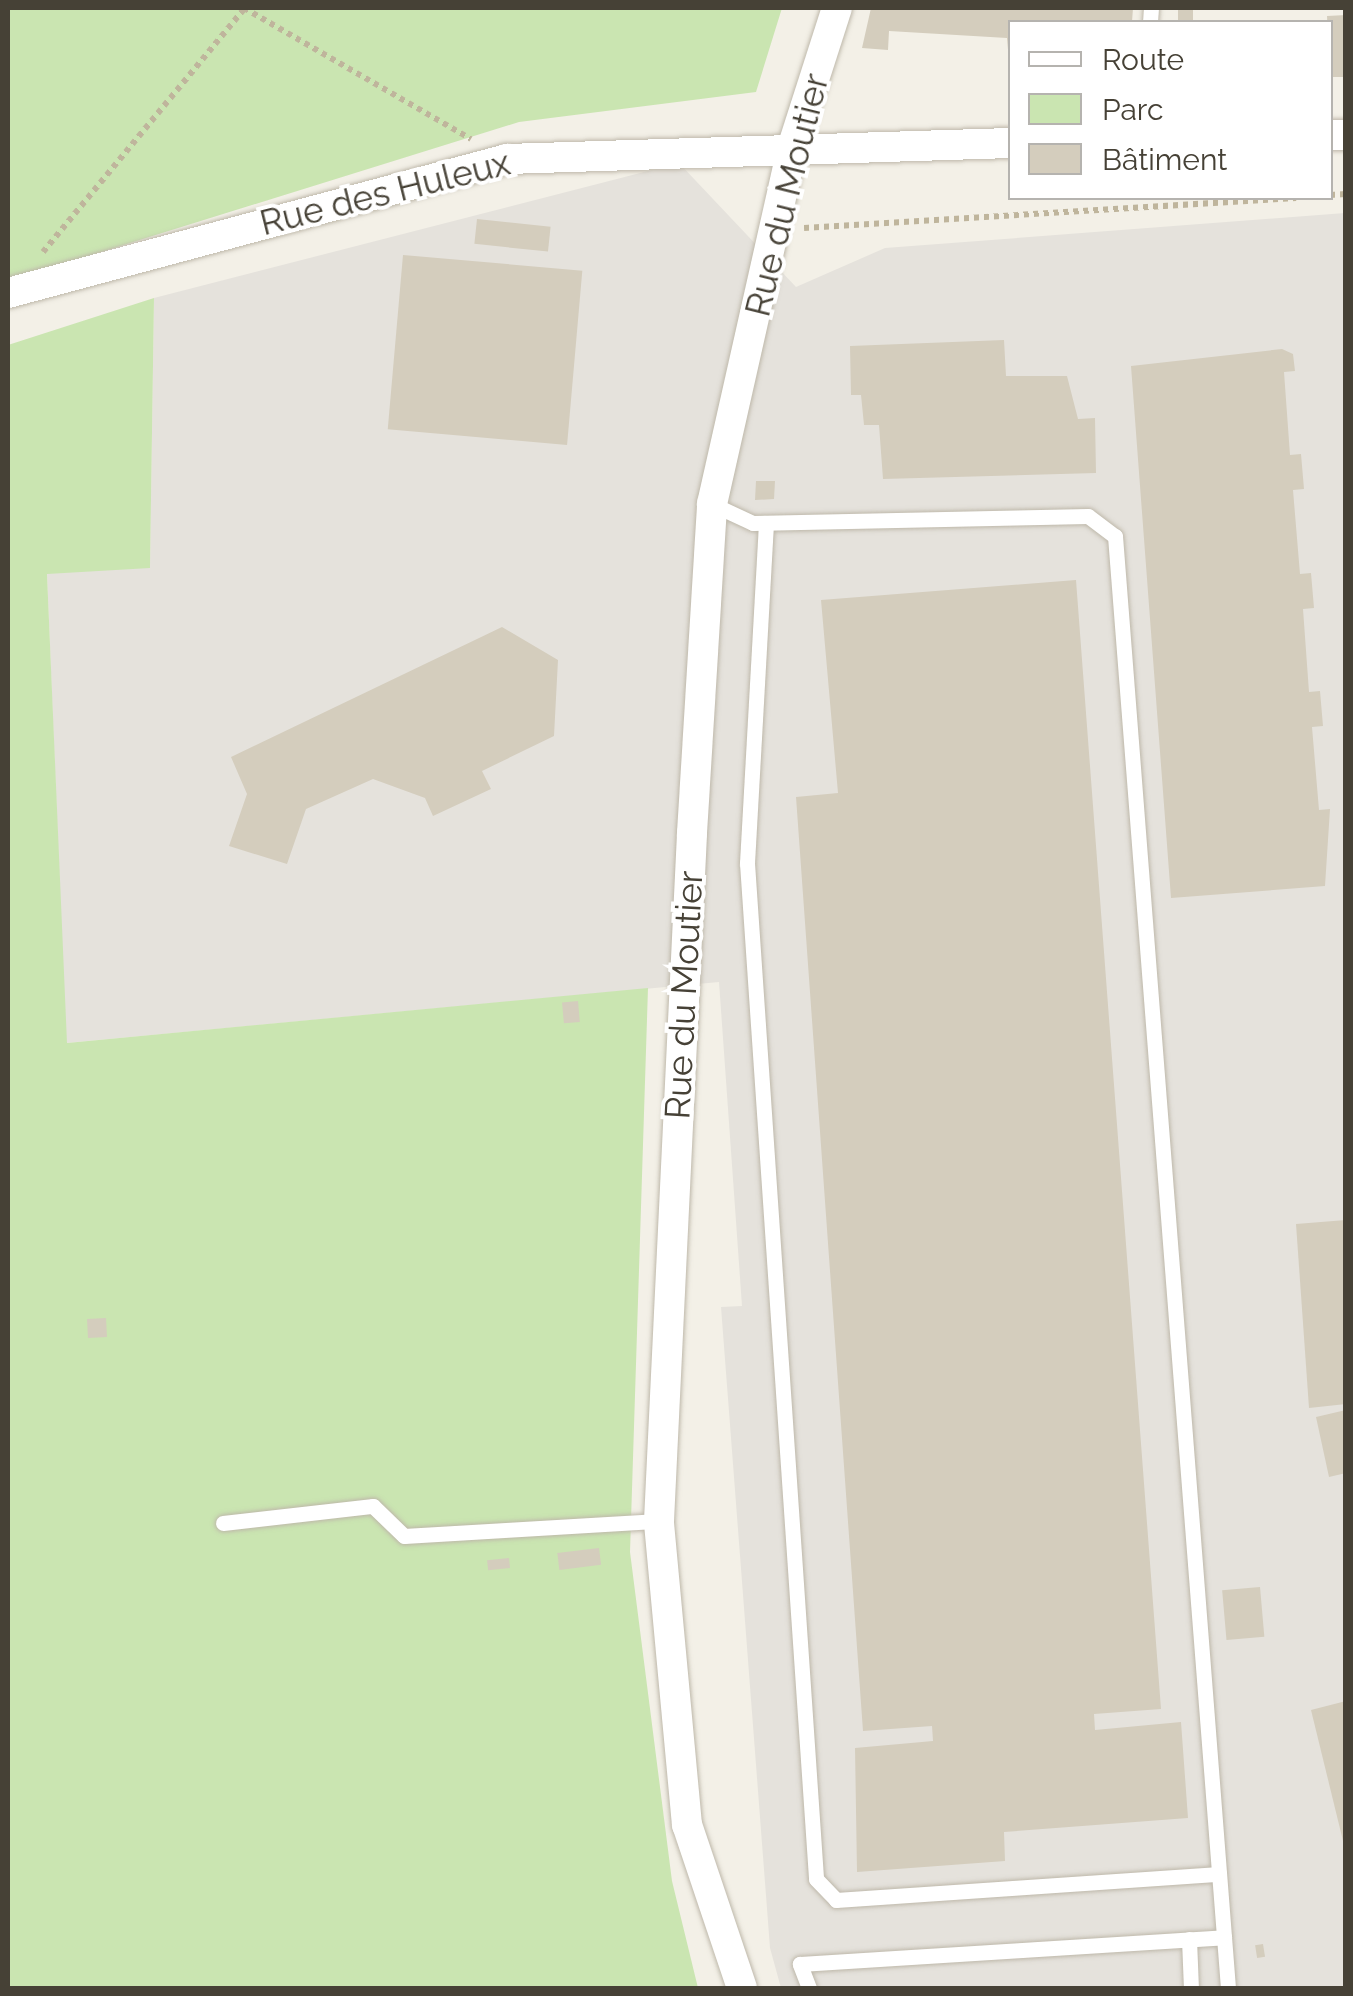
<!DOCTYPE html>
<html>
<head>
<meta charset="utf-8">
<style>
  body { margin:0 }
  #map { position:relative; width:1353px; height:1996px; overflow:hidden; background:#f3f0e7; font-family:Raleway,sans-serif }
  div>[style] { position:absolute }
  .industrial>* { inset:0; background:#e5e2dc }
  .green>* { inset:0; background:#cae5b1 }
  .building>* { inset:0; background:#d4cdbd; transform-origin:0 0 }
  .path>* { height:6px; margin-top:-3px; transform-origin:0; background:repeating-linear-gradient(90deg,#bfb59c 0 5px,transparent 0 10px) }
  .roads { filter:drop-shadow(0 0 2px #beb8aa) drop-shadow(0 0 2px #beb8aa) }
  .lane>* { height:15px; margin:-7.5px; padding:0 7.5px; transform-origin:7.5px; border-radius:7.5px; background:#fff }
  .street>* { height:30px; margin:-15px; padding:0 15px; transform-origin:15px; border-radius:15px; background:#fff }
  span { translate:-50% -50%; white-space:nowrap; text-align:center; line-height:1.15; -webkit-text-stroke:8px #fff; paint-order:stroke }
  .street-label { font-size:35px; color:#464136 }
  .frame { position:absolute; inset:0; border:10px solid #464136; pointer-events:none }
  .legend { position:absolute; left:1008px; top:20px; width:325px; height:180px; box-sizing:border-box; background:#fff; border:2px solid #b5b3af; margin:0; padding:12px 18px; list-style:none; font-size:30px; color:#464136 }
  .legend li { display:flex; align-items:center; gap:20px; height:50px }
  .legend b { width:50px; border:2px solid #b5b3af }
</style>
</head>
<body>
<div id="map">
  <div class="industrial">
    <i style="clip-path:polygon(679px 163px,796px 287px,885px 248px,1345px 213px,1345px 1988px,781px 1988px,770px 1948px,721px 1307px,742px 1306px,719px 982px,66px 1043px,47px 573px,150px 567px,154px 298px)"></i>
  </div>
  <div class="green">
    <i style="clip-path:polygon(8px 8px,782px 8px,756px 92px,519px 122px,8px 281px)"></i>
    <i style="clip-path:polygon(154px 298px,150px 568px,47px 574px,67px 1043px,648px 988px,630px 1552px,672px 1881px,698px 1988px,8px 1988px,8px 345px)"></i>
  </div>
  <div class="building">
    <i style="clip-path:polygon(871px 8px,1133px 8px,1132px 22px,1011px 22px,1011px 85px,1007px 38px,889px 31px,888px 50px,862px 48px)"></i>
    <i style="left:1178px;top:8px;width:15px;height:13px"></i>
    <i style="clip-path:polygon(1346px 15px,1346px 77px,1330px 77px,1327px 16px)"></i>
    <i style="left:477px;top:219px;width:74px;height:25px;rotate:6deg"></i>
    <i style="left:403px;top:255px;width:180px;height:175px;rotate:5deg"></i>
    <i style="clip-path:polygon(1004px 340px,1006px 376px,1067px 376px,1078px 419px,1095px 418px,1096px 473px,883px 479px,879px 425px,864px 425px,861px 395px,851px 395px,850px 346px)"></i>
    <i style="clip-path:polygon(1282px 349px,1293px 354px,1295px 371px,1284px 372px,1290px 455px,1301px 454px,1304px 489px,1293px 490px,1300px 574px,1311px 573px,1314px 608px,1303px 609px,1309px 692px,1320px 691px,1323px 726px,1312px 727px,1319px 810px,1330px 809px,1325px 886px,1171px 898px,1131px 366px)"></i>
    <i style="clip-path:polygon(756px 481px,775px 481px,774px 499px,755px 500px)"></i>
    <i style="clip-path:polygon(1076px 580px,1161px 1709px,1094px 1714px,1095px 1730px,1181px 1722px,1188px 1818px,1004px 1832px,1005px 1861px,857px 1872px,855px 1748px,933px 1741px,932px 1726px,863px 1731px,796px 797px,838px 793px,821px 600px)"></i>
    <i style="clip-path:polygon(502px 627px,558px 660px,554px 736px,482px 771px,491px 789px,433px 816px,425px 798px,373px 779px,306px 809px,287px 864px,229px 846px,247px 794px,231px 757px)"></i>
    <i style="left:578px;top:1001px;width:21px;height:16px;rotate:85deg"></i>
    <i style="clip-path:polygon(1346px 1220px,1346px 1404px,1309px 1408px,1296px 1224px)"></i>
    <i style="left:106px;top:1318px;width:19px;height:19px;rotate:87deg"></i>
    <i style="clip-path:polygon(1346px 1410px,1346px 1473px,1329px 1477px,1316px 1417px)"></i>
    <i style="left:599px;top:1548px;width:17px;height:42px;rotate:83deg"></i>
    <i style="left:509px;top:1558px;width:10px;height:22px;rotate:84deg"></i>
    <i style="left:1260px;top:1587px;width:50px;height:38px;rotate:85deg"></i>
    <i style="clip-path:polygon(1346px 1701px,1346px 1844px,1344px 1845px,1311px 1710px)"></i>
    <i style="left:1263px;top:1944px;width:13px;height:8px;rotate:81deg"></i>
  </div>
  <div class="path">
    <i style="left:244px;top:8px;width:262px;rotate:30deg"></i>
    <i style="left:1330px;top:195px;width:16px;rotate:-4deg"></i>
    <i style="left:804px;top:228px;width:493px;rotate:-3.5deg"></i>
    <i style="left:43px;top:252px;width:317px;rotate:-50.4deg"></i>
  </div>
  <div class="roads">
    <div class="lane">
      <i style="left:1150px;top:22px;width:14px;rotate:-86deg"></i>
      <i style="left:712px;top:504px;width:45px;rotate:24.9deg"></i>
      <i style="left:753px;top:523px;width:335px;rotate:-1.2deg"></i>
      <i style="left:1088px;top:516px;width:34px;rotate:37deg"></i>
      <i style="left:1115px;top:536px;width:1456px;rotate:85.55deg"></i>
      <i style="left:766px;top:523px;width:341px;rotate:93.2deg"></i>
      <i style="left:747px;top:863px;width:1018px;rotate:86.11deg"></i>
      <i style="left:816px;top:1879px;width:29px;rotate:46deg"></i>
      <i style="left:836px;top:1900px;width:384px;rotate:-3.9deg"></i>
      <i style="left:223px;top:1523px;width:151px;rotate:-6.5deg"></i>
      <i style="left:373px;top:1506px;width:43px;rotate:44.1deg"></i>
      <i style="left:404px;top:1536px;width:255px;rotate:-3.4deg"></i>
      <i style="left:1189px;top:1939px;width:49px;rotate:87.7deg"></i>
      <i style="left:809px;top:1988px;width:26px;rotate:-111deg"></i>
      <i style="left:800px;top:1964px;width:425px;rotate:-3.6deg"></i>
    </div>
    <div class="street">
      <i style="left:1330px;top:135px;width:16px"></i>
      <i style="left:8px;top:293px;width:517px;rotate:-15.03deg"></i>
      <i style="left:507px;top:159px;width:504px;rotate:-1.82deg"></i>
      <i style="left:742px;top:1988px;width:172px;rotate:-108.6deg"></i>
      <i style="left:687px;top:1825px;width:305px;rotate:-95.3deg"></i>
      <i style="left:659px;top:1521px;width:689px;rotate:-87.25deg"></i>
      <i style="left:692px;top:833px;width:330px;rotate:-86.5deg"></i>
      <i style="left:712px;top:504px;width:365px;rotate:-77.3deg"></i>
      <i style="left:792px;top:148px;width:147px;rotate:-72.2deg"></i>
    </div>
  </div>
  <div class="street-label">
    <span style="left:385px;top:193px;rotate:-14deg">Rue des Huleux</span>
    <span style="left:787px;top:195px;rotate:-76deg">Rue du Moutier</span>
    <span style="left:684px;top:995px;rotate:-87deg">Rue du Moutier</span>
  </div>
  <div class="frame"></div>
  <ul class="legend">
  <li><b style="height:12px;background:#fff"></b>Route</li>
  <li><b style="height:28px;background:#cae5b1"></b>Parc</li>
  <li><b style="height:28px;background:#d4cdbd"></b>Bâtiment</li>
  </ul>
</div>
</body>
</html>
